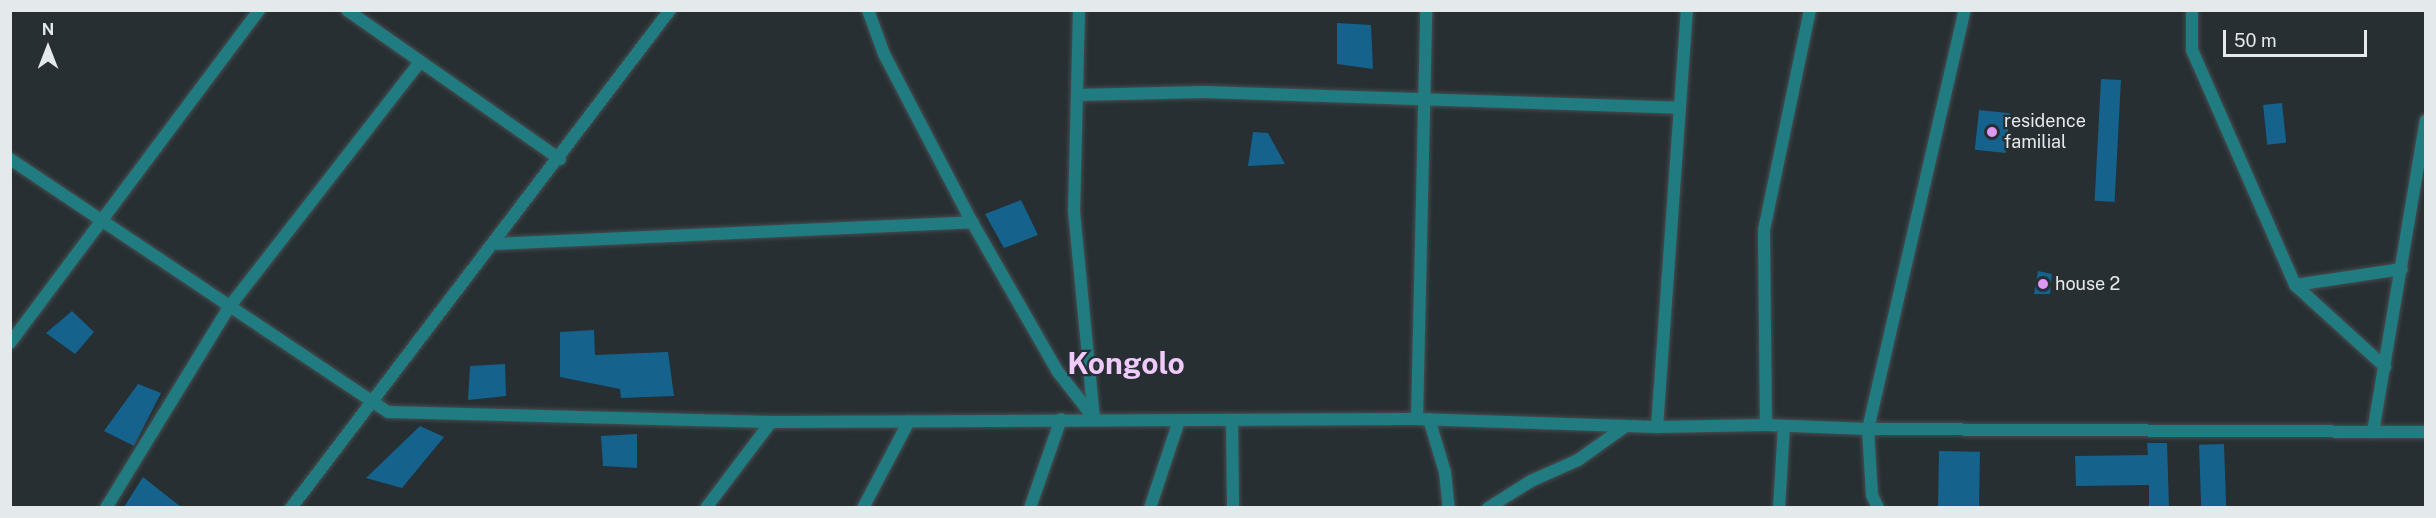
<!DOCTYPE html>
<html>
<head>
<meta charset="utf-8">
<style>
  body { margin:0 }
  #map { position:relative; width:2436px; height:518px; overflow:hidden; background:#272f32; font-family:"Public Sans",sans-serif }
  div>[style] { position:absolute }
  .building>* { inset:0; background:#15628d; transform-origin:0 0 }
  .roads { filter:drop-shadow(0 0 2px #454d50) drop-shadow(0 0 2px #454d50) }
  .minor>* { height:12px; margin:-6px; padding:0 6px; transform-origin:6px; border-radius:6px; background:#207c81 }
  .dots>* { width:16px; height:16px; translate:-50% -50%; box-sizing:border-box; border:3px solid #272f32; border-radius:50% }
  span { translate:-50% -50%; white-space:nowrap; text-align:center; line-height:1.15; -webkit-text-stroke:4.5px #272f32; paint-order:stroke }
  .poi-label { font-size:18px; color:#e4e9eb }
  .left { translate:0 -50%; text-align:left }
  .town-label { font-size:30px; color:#f0cafd; font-weight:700 }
  .frame { position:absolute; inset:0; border:12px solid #e4e9eb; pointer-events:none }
  .north { position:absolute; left:18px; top:18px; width:60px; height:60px; -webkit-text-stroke:4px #272f32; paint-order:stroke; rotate:0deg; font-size:16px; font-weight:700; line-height:24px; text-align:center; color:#e4e9eb }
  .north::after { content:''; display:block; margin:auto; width:21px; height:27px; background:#e4e9eb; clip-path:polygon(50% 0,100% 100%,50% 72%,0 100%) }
  .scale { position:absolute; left:2223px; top:30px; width:144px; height:27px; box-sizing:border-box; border:3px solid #e4e9eb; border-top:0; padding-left:8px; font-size:18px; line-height:21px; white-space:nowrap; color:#e4e9eb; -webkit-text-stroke:4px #272f32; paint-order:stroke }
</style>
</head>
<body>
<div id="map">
  <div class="building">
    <i style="clip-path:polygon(1337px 23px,1371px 25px,1373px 69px,1337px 64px)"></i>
    <i style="left:2101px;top:79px;width:20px;height:122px;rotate:3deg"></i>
    <i style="left:2282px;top:103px;width:40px;height:19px;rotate:84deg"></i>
    <i style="left:1979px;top:110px;width:31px;height:40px;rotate:6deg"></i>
    <i style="clip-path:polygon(1253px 132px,1268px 133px,1285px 164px,1248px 166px)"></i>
    <i style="clip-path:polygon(1021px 200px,1038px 235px,1004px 248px,985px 214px)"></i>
    <i style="clip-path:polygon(2038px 271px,2052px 274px,2050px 294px,2034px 294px)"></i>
    <i style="clip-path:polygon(72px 311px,94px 332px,75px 354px,46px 333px)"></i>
    <i style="clip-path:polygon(594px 330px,595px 355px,668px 352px,674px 396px,621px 398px,620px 389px,560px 377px,560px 332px)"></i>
    <i style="clip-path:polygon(505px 364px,506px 396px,468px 400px,470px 366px)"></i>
    <i style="clip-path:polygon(138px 384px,161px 393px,134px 446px,104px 431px)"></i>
    <i style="clip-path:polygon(420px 426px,444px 437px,402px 488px,366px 478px)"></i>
    <i style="clip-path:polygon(637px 434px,637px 468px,603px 466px,601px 436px)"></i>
    <i style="clip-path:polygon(2147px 443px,2167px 443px,2169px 507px,2149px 507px,2149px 485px,2076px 486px,2075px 456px,2148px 455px)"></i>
    <i style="left:2224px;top:444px;width:63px;height:25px;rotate:88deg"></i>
    <i style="left:1939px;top:451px;width:41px;height:56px;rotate:1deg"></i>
    <i style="clip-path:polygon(143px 477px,181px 507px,124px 507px)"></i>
  </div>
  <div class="roads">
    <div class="minor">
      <i style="left:347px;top:10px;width:260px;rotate:35deg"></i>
      <i style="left:868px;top:10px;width:47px;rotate:70deg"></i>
      <i style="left:884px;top:54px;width:190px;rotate:62.4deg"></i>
      <i style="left:972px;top:222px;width:173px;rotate:60.2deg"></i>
      <i style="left:1058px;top:372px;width:58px;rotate:52deg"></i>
      <i style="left:1079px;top:10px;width:201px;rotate:91.4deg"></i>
      <i style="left:1074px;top:211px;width:207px;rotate:84.5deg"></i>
      <i style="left:2192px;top:10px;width:40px;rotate:90deg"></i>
      <i style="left:2192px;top:50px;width:257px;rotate:66.3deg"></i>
      <i style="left:2295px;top:285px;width:122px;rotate:42.3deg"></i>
      <i style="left:1077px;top:95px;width:127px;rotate:-1.4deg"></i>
      <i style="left:1204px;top:92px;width:476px;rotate:1.9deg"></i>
      <i style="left:10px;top:159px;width:455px;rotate:33.8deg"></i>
      <i style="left:388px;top:412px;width:383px;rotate:1.5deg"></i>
      <i style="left:771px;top:422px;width:646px;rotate:-0.27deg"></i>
      <i style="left:1417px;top:419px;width:240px;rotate:1.9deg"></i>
      <i style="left:1657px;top:427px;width:109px;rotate:-1.1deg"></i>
      <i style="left:1766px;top:425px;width:102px;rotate:2.2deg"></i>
      <i style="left:1868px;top:429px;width:558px;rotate:0.31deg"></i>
      <i style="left:494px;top:244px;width:479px;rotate:-2.6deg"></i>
      <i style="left:2295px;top:285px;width:108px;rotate:-8.5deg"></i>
      <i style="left:10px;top:343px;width:416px;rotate:-53.2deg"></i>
      <i style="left:1417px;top:419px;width:409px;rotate:-88.7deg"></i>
      <i style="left:1429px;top:419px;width:55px;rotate:73.2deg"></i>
      <i style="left:1445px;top:472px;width:36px;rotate:84deg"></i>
      <i style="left:1232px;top:421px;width:87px;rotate:89.3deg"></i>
      <i style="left:1766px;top:425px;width:195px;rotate:-90.6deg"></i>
      <i style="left:1764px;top:230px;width:225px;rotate:-78.2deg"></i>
      <i style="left:1657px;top:427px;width:418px;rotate:-85.9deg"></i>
      <i style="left:2373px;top:432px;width:316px;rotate:-80.4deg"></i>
      <i style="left:106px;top:508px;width:237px;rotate:-58.5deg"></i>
      <i style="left:230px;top:306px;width:309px;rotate:-52.1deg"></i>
      <i style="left:291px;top:508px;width:626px;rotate:-52.73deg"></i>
      <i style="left:706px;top:508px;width:108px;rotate:-52.9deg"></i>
      <i style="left:863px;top:508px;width:98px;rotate:-62.1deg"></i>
      <i style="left:1030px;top:508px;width:94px;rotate:-70.8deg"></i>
      <i style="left:1150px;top:508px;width:92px;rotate:-71.6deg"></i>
      <i style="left:1488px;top:508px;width:51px;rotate:-32.1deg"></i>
      <i style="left:1531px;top:481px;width:51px;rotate:-24.1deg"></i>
      <i style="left:1578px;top:460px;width:59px;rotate:-35.3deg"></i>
      <i style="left:1779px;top:508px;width:82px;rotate:-86.5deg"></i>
      <i style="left:1878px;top:508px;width:14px;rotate:-115deg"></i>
      <i style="left:1872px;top:495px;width:66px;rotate:-93.5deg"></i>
      <i style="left:1868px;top:429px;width:430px;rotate:-77deg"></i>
    </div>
  </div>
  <div class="dots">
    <i style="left:1992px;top:132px;background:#dd99f3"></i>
    <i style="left:2043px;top:284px;background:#dd99f3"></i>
  </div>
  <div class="poi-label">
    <span class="left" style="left:2004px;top:132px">residence<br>familial</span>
    <span class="left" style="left:2055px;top:284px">house 2</span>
  </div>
  <div class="town-label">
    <span style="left:1126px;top:363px">Kongolo</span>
  </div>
  <div class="frame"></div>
  <div class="north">N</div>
  <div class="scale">50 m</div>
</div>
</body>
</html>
